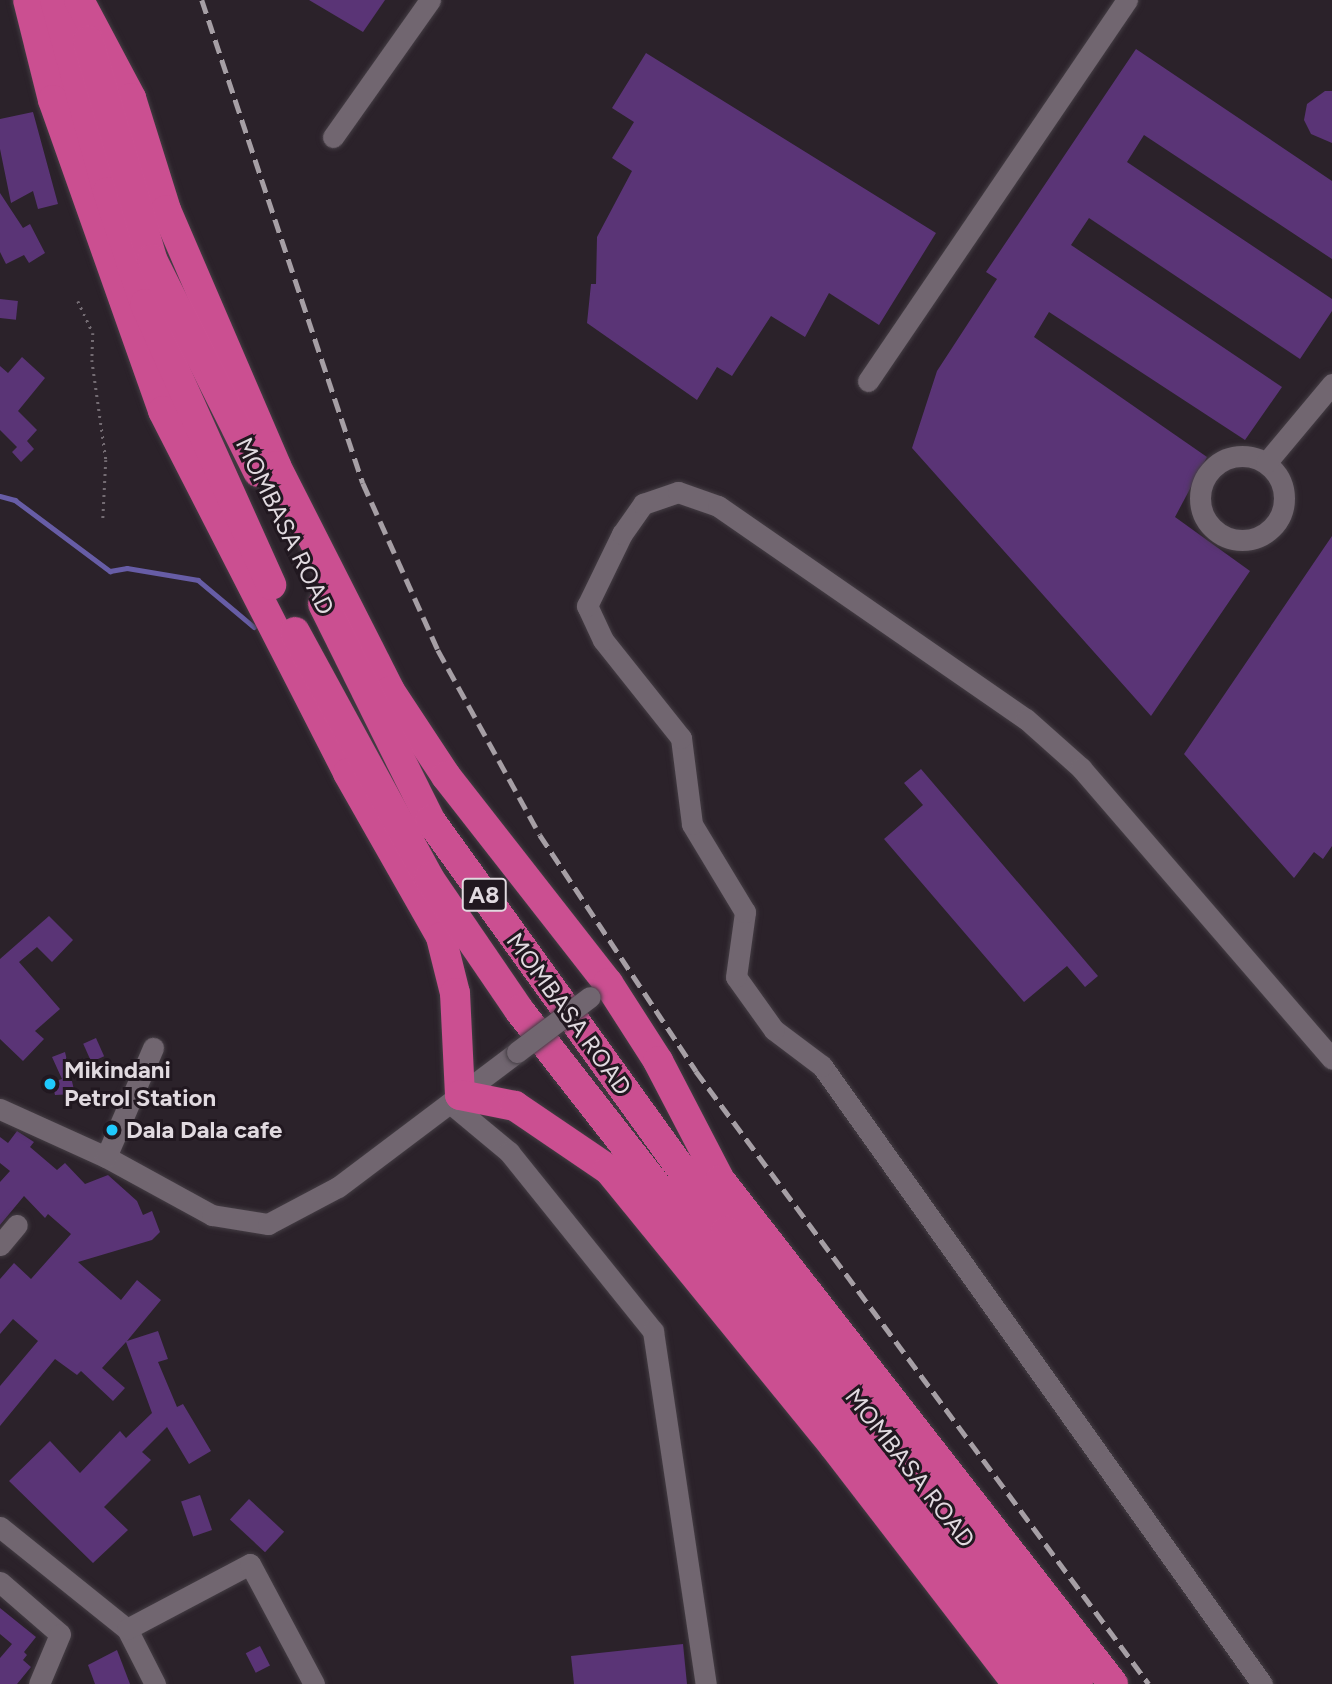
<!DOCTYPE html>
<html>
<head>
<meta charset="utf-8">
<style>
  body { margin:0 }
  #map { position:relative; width:1332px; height:1684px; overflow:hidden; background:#2b222a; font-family:Figtree,sans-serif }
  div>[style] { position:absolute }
  .stream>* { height:4.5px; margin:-2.25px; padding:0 2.25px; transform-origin:2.25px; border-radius:2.25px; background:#675da6 }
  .building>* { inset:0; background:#5a3476; transform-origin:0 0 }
  .path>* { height:2.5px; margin-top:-1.25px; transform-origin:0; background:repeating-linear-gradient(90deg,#746c73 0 2px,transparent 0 7px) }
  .roads { filter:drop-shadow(0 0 2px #443d44) drop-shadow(0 0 2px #443d44) }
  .minor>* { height:21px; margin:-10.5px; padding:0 10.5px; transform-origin:10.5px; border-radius:10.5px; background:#716670 }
  .minor>.ring { margin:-10.5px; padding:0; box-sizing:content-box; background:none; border:21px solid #716670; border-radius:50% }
  .highway>* { height:30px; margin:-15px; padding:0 15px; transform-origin:15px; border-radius:15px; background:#cb4f91 }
  .rail>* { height:4.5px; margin-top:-2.25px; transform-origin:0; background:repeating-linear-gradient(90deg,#a69fa5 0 14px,transparent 0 21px) }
  .bridges { filter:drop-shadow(0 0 2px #443d44) drop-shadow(0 0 2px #443d44) }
  .minor-bridge>* { height:21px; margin:-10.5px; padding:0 10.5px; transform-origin:10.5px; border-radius:10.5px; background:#716670 }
  .dots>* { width:19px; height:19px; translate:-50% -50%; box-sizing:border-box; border:4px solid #211820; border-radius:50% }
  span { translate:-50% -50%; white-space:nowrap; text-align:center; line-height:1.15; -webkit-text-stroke:6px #211820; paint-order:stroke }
  .shield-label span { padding:2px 5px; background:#211820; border:2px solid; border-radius:5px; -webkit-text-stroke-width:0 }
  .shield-label { font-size:23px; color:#e1dae0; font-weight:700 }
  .street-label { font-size:24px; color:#e1dae0 }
  .poi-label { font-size:24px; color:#e1dae0; font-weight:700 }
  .left { translate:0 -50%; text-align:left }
</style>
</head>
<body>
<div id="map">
  <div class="stream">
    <i style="left:0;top:496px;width:16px;rotate:15deg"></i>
    <i style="left:15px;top:500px;width:119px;rotate:36.8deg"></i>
    <i style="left:110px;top:571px;width:17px;rotate:-10deg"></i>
    <i style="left:127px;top:568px;width:72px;rotate:9.6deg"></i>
    <i style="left:198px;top:580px;width:73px;rotate:40deg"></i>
  </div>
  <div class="building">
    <i style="clip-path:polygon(309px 0,385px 0,363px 32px)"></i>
    <i style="clip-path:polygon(1136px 49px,1332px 181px,1332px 259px,1144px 135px,1127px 162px,1332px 299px,1332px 311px,1300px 359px,1089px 218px,1071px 245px,1282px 387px,1245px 440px,1049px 312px,1034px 337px,1207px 457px,1175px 517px,1250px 571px,1151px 716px,912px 448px,937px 371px,997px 279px,986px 272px)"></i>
    <i style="clip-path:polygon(646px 53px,936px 233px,879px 325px,829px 293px,805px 337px,771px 316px,732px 376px,717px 367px,697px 400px,587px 323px,591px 284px,596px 284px,597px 237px,632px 171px,612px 158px,634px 122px,612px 108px)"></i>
    <i style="clip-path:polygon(1325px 91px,1332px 91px,1332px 143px,1311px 134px,1304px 120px,1307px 104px)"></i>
    <i style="clip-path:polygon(33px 112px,58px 204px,38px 209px,33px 191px,11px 203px,0 149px,0 119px)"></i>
    <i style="clip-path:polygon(0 193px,23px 228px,30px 224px,45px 253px,29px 263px,24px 255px,6px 264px,0 252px)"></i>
    <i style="left:0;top:299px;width:18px;height:19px;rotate:6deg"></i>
    <i style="clip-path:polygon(22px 357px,45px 378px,18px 411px,37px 430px,27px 441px,34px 449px,21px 462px,12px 452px,17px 447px,0 430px,0 366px,8px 373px)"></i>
    <i style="clip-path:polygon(1332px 536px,1332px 846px,1323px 859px,1314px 852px,1294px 878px,1184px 754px)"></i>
    <i style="clip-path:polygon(921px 769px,1098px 976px,1085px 987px,1067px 966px,1024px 1002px,884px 839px,923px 805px,904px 783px)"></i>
    <i style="clip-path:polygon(49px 916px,73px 940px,52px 962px,37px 947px,19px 962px,60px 1009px,35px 1031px,44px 1039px,23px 1061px,0 1039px,0 959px)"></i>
    <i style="left:96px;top:1038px;width:20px;height:14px;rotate:66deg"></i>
    <i style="clip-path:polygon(65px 1052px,75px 1094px,55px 1095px,52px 1082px,62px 1079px,52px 1057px)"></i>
    <i style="clip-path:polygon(17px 1131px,34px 1142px,30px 1147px,57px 1170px,65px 1163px,85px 1184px,108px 1175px,137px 1201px,143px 1215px,152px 1211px,160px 1232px,152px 1240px,78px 1262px,121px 1300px,137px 1280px,161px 1300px,127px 1341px,158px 1331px,168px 1359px,158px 1362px,177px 1407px,183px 1404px,211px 1451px,189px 1464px,167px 1427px,142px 1452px,151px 1460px,104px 1507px,128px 1530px,93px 1563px,9px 1481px,50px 1441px,80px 1473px,120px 1431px,126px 1438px,152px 1413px,126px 1342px,102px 1368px,125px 1388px,113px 1401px,81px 1371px,77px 1375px,55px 1359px,0 1426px,0 1386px,38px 1341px,13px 1319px,0 1334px,0 1279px,14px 1263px,31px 1279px,71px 1234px,48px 1214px,45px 1218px,24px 1196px,0 1225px,0 1182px,10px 1171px,0 1163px,0 1137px,8px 1143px)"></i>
    <i style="left:200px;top:1495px;width:37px;height:20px;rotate:71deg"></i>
    <i style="left:249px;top:1499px;width:48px;height:28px;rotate:43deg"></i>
    <i style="clip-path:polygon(0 1608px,36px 1637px,24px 1652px,27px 1655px,23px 1660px,31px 1667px,17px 1684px,0 1684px,0 1658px,12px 1644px,0 1634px)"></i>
    <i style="clip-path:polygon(683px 1644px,687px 1684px,574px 1684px,571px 1656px)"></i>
    <i style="left:260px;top:1646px;width:22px;height:16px;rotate:63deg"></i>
    <i style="clip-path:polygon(117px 1650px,130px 1684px,95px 1684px,88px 1665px)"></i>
  </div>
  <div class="path">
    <i style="left:78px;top:301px;width:35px;rotate:65deg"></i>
    <i style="left:93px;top:333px;width:27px;rotate:92deg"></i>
    <i style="left:92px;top:360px;width:101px;rotate:82deg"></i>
    <i style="left:106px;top:460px;width:59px;rotate:92.9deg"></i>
  </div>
  <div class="roads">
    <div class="minor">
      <i style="left:333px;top:137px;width:168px;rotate:-54.7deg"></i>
      <i style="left:868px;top:381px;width:461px;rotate:-55.8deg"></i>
      <i class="ring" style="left:1200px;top:456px;width:63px;height:63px"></i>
      <i style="left:1266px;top:463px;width:103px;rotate:-50.1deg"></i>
      <i style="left:450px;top:1103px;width:77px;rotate:39.7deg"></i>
      <i style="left:509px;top:1152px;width:230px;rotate:51.2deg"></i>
      <i style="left:653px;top:1331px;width:357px;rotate:81.5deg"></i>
      <i style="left:0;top:1109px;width:116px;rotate:24.4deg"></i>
      <i style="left:106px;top:1157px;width:121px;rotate:28.7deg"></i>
      <i style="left:212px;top:1215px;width:57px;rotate:9.1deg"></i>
      <i style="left:268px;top:1224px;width:79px;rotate:-27.9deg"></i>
      <i style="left:338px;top:1187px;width:224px;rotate:-37deg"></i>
      <i style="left:106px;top:1157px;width:119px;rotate:-66.7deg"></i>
      <i style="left:0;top:1245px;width:26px;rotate:-50deg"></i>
      <i style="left:0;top:1527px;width:163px;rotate:38.8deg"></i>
      <i style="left:127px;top:1629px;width:62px;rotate:63deg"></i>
      <i style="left:0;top:1582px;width:79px;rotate:40.9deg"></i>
      <i style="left:60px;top:1634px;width:54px;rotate:112.8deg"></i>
      <i style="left:127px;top:1629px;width:139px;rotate:-27.9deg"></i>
      <i style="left:250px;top:1564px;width:136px;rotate:61.9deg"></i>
      <i style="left:1262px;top:1684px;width:759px;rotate:-125.45deg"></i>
      <i style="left:822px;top:1066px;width:60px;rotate:-143.1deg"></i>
      <i style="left:774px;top:1030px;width:65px;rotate:-125.6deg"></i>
      <i style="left:736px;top:977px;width:66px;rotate:-82.1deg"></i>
      <i style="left:745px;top:912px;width:103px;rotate:-121.1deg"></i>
      <i style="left:692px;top:824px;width:87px;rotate:-97.3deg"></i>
      <i style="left:681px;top:738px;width:125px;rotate:-128.5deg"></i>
      <i style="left:603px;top:640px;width:38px;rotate:-115deg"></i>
      <i style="left:587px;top:606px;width:80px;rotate:-64.1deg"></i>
      <i style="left:622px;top:534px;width:37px;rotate:-55deg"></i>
      <i style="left:643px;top:504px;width:37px;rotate:-19deg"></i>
      <i style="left:678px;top:492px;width:42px;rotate:19.3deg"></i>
      <i style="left:718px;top:506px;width:374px;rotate:34.7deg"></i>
      <i style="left:1026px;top:719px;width:74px;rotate:41.7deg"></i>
      <i style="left:1081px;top:768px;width:384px;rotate:49.2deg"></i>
    </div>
    <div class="highway">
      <i style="left:28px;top:0;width:103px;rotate:76deg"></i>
      <i style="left:53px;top:100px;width:330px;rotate:70.5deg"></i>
      <i style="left:163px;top:411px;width:407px;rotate:62.9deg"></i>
      <i style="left:348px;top:773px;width:189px;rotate:60.4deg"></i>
      <i style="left:441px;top:937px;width:58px;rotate:76deg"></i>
      <i style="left:455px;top:993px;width:102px;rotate:87.2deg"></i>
      <i style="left:460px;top:1095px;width:56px;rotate:11.3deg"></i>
      <i style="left:515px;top:1106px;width:114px;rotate:34.2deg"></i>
      <i style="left:609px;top:1170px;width:356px;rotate:50.8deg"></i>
      <i style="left:834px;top:1446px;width:300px;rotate:52.4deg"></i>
      <i style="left:55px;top:0;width:199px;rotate:74.6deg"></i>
      <i style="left:108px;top:192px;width:118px;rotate:71.7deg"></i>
      <i style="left:145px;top:304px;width:308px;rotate:65.8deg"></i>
      <i style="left:79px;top:0;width:111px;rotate:62deg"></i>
      <i style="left:131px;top:98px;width:117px;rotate:72.6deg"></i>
      <i style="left:166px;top:210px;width:279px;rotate:66.7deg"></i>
      <i style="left:276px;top:466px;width:252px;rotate:63.1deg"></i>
      <i style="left:390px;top:691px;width:102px;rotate:56.6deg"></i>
      <i style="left:446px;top:776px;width:263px;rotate:52deg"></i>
      <i style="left:608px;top:983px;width:93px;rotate:57.3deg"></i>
      <i style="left:658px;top:1061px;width:134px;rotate:62.5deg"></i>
      <i style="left:720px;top:1180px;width:639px;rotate:52.05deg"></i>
      <i style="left:88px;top:41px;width:227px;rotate:73.6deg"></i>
      <i style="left:152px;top:259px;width:238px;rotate:63.5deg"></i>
      <i style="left:323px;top:604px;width:241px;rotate:63.6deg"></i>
      <i style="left:430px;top:820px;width:506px;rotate:54.24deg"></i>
      <i style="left:726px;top:1231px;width:574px;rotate:52.15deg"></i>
      <i style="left:295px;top:632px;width:280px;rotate:61.4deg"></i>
      <i style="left:429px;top:878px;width:160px;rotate:55.7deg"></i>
      <i style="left:519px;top:1010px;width:856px;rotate:51.98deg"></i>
    </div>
  </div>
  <div class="rail">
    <i style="left:202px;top:0;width:509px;rotate:71.57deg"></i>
    <i style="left:363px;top:483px;width:183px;rotate:65.8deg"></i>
    <i style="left:438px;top:650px;width:211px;rotate:61.1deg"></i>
    <i style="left:540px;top:835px;width:283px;rotate:56.5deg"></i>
    <i style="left:696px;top:1071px;width:762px;rotate:53.54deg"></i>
  </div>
  <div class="bridges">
    <div class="minor-bridge">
      <i style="left:517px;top:1052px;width:91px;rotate:-37deg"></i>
    </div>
  </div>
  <div class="dots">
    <i style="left:50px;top:1084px;background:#1fc9fd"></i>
    <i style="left:112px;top:1130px;background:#1fc9fd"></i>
  </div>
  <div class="shield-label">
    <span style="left:484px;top:895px">A8</span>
  </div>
  <div class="street-label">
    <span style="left:285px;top:526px;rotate:64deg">MOMBASA ROAD</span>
    <span style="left:569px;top:1014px;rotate:54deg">MOMBASA ROAD</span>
    <span style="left:910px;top:1468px;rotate:52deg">MOMBASA ROAD</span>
  </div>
  <div class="poi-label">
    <span class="left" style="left:64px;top:1084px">Mikindani<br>Petrol Station</span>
    <span class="left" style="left:126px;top:1130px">Dala Dala cafe</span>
  </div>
</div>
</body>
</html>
